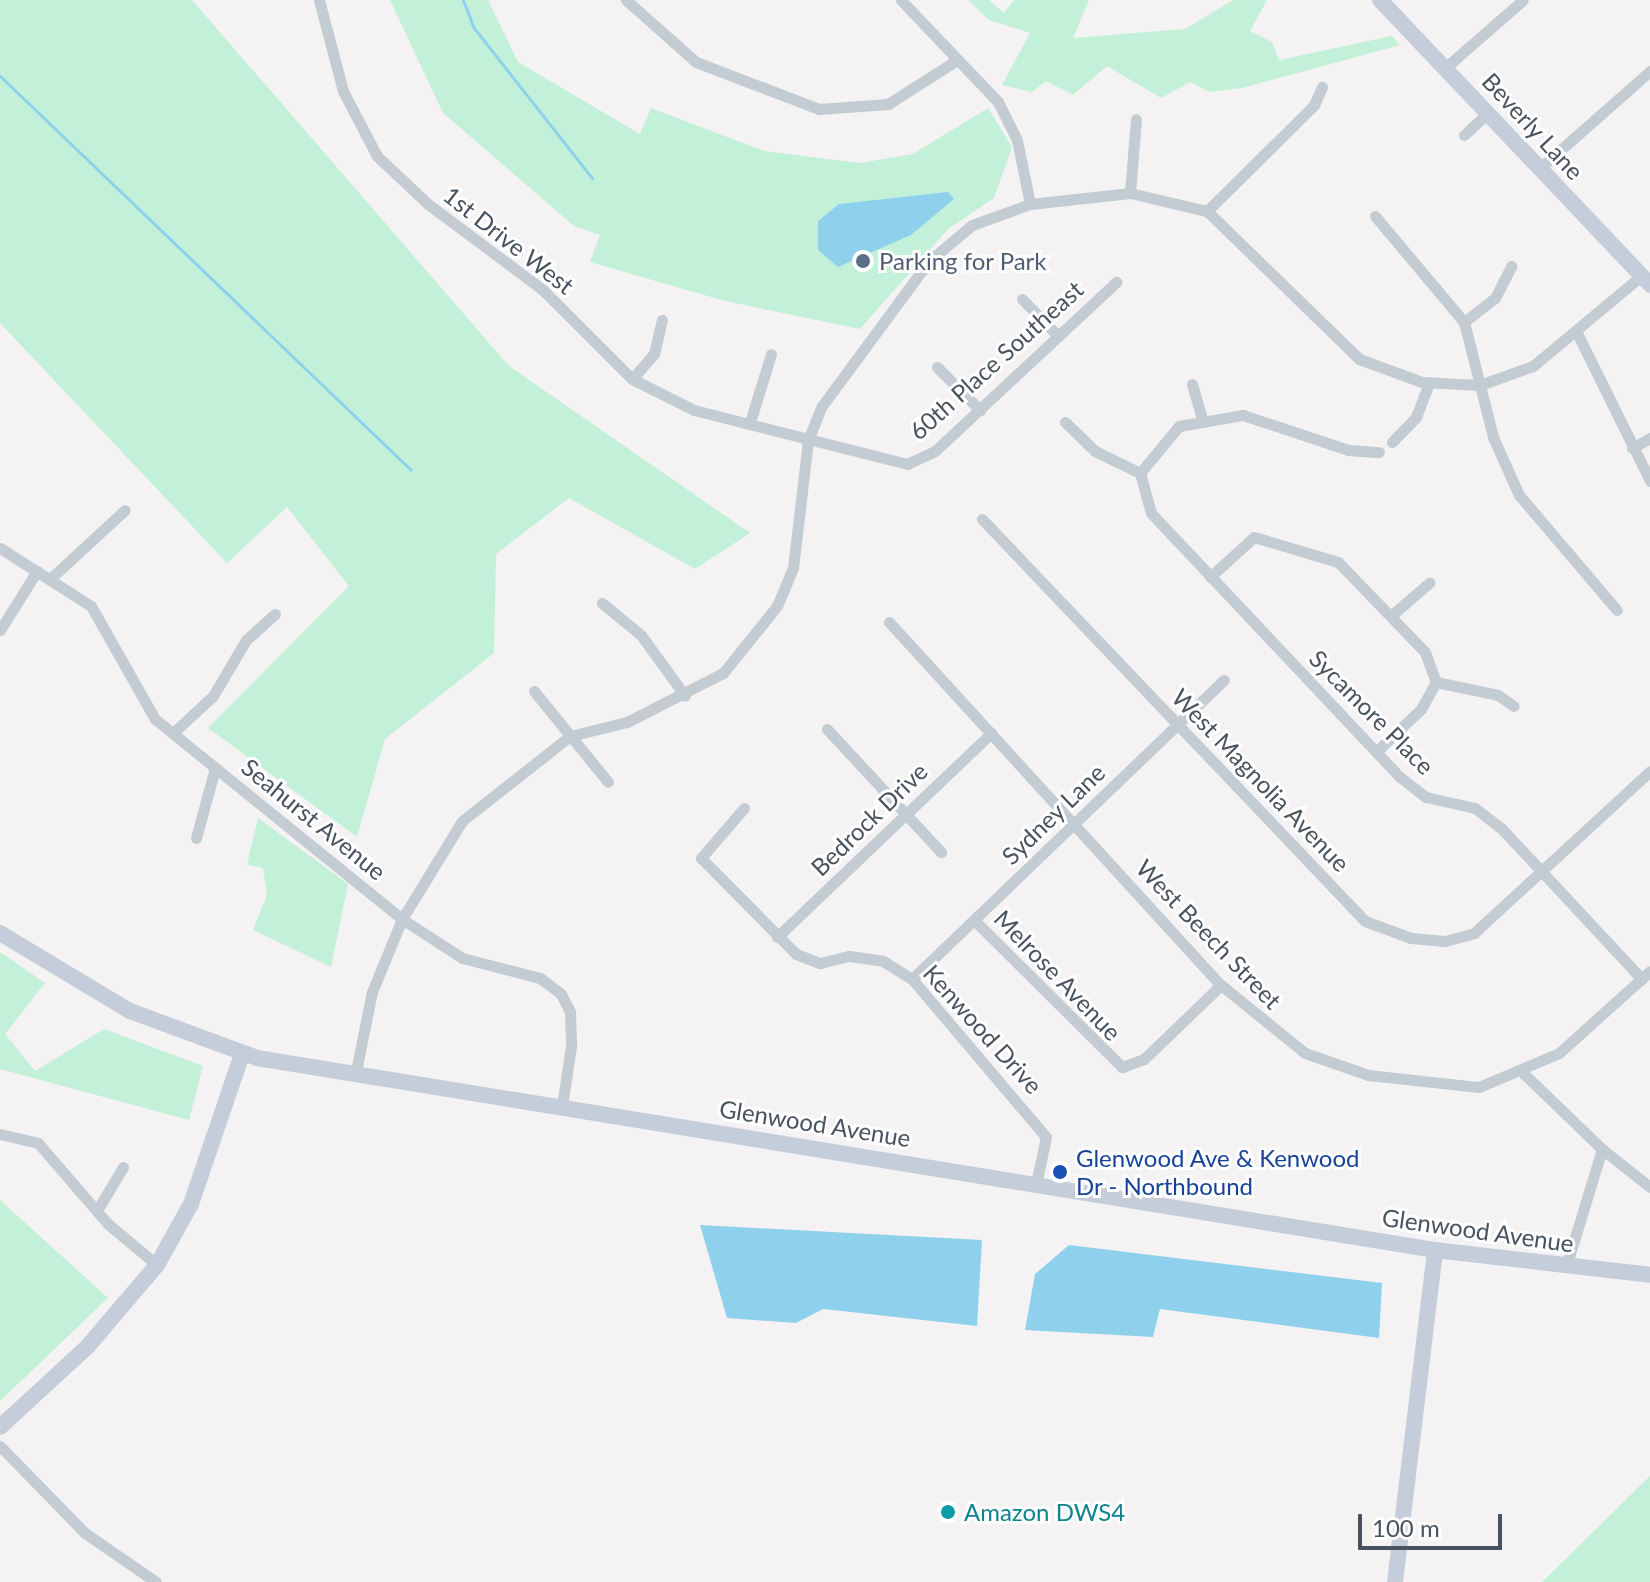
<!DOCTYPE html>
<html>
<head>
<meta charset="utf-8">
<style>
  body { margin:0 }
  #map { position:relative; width:1650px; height:1582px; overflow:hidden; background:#f4f2f2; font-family:Lato,sans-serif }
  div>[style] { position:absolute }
  .green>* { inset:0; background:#c2f0d8 }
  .water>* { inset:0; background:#8fd1ed }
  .stream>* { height:3px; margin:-1.5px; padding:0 1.5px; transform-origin:1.5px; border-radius:1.5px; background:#8fd1ed }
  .street>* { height:11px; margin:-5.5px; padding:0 5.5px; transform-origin:5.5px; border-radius:5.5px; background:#c3cbd3 }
  .secondary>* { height:16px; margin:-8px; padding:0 8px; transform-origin:8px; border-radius:8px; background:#c5cdda }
  .dots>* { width:22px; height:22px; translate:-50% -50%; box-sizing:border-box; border:4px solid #fff; border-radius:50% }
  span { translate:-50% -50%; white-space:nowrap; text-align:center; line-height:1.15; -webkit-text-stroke:6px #fff; paint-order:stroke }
  .street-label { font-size:24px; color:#49535f }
  .service-label { font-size:24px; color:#4e5e75 }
  .left { translate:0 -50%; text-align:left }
  .transit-label { font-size:24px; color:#164399 }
  .culture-label { font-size:24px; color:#0d838f }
  .scale { position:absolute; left:1358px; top:1514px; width:144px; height:36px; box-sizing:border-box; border:4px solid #49535f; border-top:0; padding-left:10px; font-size:24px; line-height:28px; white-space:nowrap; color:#49535f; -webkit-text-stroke:6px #fff; paint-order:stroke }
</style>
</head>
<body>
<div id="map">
  <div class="green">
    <i style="clip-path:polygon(0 0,192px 0,509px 366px,750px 533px,695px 569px,569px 498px,496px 554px,494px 653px,385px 739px,357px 837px,208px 728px,349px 586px,287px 507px,227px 563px,0 323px)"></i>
    <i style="clip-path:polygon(390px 0,488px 0,518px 62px,640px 134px,651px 108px,764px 151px,860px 163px,913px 154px,988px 108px,1012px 147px,994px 198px,948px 229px,860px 329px,725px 301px,590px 262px,600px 235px,574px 226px,443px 113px)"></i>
    <i style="clip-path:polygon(968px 0,989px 0,1004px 13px,1014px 0,1089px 0,1073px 38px,1185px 29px,1233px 0,1267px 0,1250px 31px,1272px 42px,1279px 60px,1392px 36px,1400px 45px,1242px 88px,1210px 92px,1190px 82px,1161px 98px,1107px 66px,1073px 95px,1046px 81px,1032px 92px,1002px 85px,1030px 33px,989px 20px)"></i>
    <i style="clip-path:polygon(258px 818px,348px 884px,331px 967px,253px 930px,267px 895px,263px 868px,247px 865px)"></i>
    <i style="clip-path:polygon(0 952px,45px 983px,5px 1034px,35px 1071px,104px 1029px,203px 1066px,189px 1120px,0 1069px)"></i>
    <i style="clip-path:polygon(0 1200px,108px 1298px,0 1401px)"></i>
    <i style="clip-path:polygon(1650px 1476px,1650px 1582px,1542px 1582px,1589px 1536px)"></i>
  </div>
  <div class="water">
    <i style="clip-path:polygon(948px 192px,954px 199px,911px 235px,838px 267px,818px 250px,818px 221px,839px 204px)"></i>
    <i style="clip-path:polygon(700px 1225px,982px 1240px,977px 1326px,823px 1309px,796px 1323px,727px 1318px)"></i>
    <i style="clip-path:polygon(1069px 1245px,1382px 1283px,1379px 1338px,1160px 1309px,1153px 1337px,1025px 1330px,1035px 1274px)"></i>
  </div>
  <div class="stream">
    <i style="left:463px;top:0;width:30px;rotate:69deg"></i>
    <i style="left:474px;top:28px;width:191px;rotate:51.8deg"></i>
    <i style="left:0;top:76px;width:569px;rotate:43.79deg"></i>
  </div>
  <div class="street">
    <i style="left:319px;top:0;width:94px;rotate:75.2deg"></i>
    <i style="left:343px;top:91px;width:73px;rotate:62.4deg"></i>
    <i style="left:377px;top:156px;width:70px;rotate:43.3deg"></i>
    <i style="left:428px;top:204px;width:144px;rotate:36.8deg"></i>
    <i style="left:543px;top:290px;width:126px;rotate:45deg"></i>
    <i style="left:632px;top:379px;width:69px;rotate:26.6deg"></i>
    <i style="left:694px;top:410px;width:220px;rotate:14.2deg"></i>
    <i style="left:907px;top:464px;width:31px;rotate:-25deg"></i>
    <i style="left:935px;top:451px;width:248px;rotate:-43deg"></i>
    <i style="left:626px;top:0;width:94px;rotate:41.5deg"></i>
    <i style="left:696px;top:62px;width:132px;rotate:20.9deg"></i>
    <i style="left:819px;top:109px;width:69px;rotate:-4.1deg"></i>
    <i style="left:888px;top:104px;width:82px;rotate:-32.5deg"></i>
    <i style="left:901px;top:0;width:141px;rotate:46.4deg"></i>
    <i style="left:998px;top:102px;width:42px;rotate:63.4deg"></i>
    <i style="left:1017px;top:140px;width:65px;rotate:78.5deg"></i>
    <i style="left:1445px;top:68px;width:103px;rotate:-41.1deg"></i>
    <i style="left:1464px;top:135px;width:33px;rotate:-43deg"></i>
    <i style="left:1540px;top:168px;width:147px;rotate:-41.4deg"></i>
    <i style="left:1130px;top:193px;width:74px;rotate:-85.4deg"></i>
    <i style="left:1207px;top:211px;width:151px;rotate:-44.7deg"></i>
    <i style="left:1314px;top:105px;width:20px;rotate:-66deg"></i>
    <i style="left:1375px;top:216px;width:138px;rotate:50deg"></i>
    <i style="left:1464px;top:322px;width:119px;rotate:75.8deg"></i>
    <i style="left:1493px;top:437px;width:64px;rotate:65.9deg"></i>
    <i style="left:1519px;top:495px;width:151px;rotate:49.6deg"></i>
    <i style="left:1022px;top:299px;width:52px;rotate:45.8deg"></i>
    <i style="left:1464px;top:322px;width:39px;rotate:-38deg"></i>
    <i style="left:1495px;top:298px;width:36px;rotate:-63deg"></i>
    <i style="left:1578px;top:335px;width:163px;rotate:63.7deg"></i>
    <i style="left:937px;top:367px;width:61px;rotate:45deg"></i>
    <i style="left:632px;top:379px;width:33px;rotate:-49deg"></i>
    <i style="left:654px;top:354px;width:35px;rotate:-77deg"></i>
    <i style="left:1192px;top:384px;width:36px;rotate:74deg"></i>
    <i style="left:750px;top:422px;width:71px;rotate:-72.8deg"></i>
    <i style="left:1065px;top:422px;width:42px;rotate:44deg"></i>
    <i style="left:1095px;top:451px;width:50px;rotate:26.1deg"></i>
    <i style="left:1392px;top:442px;width:35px;rotate:-46deg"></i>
    <i style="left:1416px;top:417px;width:36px;rotate:-69deg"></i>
    <i style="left:1632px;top:448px;width:21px;rotate:-29deg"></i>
    <i style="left:1140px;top:473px;width:41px;rotate:74.6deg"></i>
    <i style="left:1151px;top:513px;width:363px;rotate:46.7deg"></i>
    <i style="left:1400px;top:777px;width:33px;rotate:38deg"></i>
    <i style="left:1426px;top:797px;width:50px;rotate:12.7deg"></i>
    <i style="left:1475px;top:808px;width:34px;rotate:38deg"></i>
    <i style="left:1502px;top:829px;width:205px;rotate:47deg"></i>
    <i style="left:1140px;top:473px;width:61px;rotate:-50.3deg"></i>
    <i style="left:1179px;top:426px;width:65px;rotate:-9.8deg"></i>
    <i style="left:1243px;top:415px;width:111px;rotate:18.4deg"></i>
    <i style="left:1348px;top:450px;width:31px;rotate:4deg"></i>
    <i style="left:982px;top:519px;width:555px;rotate:46.39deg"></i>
    <i style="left:1365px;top:921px;width:49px;rotate:20.3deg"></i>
    <i style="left:1411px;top:938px;width:34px;rotate:5deg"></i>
    <i style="left:1445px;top:941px;width:30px;rotate:-15deg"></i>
    <i style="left:1474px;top:933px;width:239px;rotate:-42.6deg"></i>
    <i style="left:0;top:548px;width:108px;rotate:32.5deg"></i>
    <i style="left:91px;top:606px;width:130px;rotate:60.5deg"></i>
    <i style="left:155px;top:719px;width:318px;rotate:39deg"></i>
    <i style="left:402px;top:919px;width:72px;rotate:33deg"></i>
    <i style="left:462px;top:958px;width:81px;rotate:14.4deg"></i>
    <i style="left:540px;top:978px;width:26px;rotate:37deg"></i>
    <i style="left:561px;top:994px;width:20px;rotate:63deg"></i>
    <i style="left:570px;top:1012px;width:34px;rotate:88deg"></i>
    <i style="left:571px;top:1046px;width:61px;rotate:98.5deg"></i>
    <i style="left:1210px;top:577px;width:59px;rotate:-42.3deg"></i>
    <i style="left:1254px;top:537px;width:88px;rotate:16.6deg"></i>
    <i style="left:1338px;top:562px;width:125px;rotate:46deg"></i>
    <i style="left:1425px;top:652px;width:32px;rotate:70deg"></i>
    <i style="left:51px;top:578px;width:100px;rotate:-42.6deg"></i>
    <i style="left:602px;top:603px;width:50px;rotate:39.4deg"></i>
    <i style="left:641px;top:635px;width:75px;rotate:54.2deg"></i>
    <i style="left:1393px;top:614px;width:48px;rotate:-40.7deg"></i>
    <i style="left:889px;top:622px;width:492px;rotate:47.6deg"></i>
    <i style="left:1221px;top:985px;width:108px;rotate:39deg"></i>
    <i style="left:1305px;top:1053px;width:67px;rotate:19.2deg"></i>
    <i style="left:1368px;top:1075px;width:112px;rotate:6.2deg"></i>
    <i style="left:1479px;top:1087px;width:87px;rotate:-23deg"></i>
    <i style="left:1559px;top:1053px;width:122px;rotate:-42deg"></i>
    <i style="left:0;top:630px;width:70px;rotate:-57.9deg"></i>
    <i style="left:1436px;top:682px;width:63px;rotate:11.8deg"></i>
    <i style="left:1498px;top:695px;width:19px;rotate:35deg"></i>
    <i style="left:534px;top:691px;width:117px;rotate:50.9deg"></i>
    <i style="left:827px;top:729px;width:168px;rotate:47.2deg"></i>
    <i style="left:173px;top:733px;width:54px;rotate:-42.8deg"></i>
    <i style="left:213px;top:696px;width:65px;rotate:-59.5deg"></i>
    <i style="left:246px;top:640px;width:39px;rotate:-42deg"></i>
    <i style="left:1377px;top:751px;width:61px;rotate:-43.7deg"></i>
    <i style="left:1421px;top:709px;width:31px;rotate:-61deg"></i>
    <i style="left:744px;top:808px;width:66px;rotate:130.7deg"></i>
    <i style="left:701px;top:858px;width:135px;rotate:45.3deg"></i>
    <i style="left:796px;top:954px;width:26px;rotate:21deg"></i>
    <i style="left:820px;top:963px;width:30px;rotate:-14deg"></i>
    <i style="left:849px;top:956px;width:34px;rotate:8deg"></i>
    <i style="left:883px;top:961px;width:34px;rotate:32deg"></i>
    <i style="left:912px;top:979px;width:207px;rotate:49.7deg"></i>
    <i style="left:1046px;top:1137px;width:48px;rotate:102deg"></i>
    <i style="left:196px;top:838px;width:73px;rotate:-74.8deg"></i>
    <i style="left:974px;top:920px;width:209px;rotate:44.8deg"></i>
    <i style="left:1122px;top:1067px;width:23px;rotate:-20deg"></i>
    <i style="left:1144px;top:1059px;width:107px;rotate:-43.9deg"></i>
    <i style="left:777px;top:937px;width:296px;rotate:-43.6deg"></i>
    <i style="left:912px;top:979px;width:432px;rotate:-43.8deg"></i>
    <i style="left:1523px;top:1073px;width:110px;rotate:43.9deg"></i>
    <i style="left:1602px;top:1149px;width:123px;rotate:107deg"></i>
    <i style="left:355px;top:1076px;width:86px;rotate:-78.6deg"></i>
    <i style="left:372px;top:992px;width:79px;rotate:-67.7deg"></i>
    <i style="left:402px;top:919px;width:115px;rotate:-58.5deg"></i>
    <i style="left:462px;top:821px;width:137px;rotate:-38.2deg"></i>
    <i style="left:570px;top:736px;width:59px;rotate:-13.8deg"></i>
    <i style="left:627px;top:722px;width:108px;rotate:-27deg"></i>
    <i style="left:723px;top:673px;width:86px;rotate:-51.1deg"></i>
    <i style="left:777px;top:606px;width:41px;rotate:-67.2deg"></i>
    <i style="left:793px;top:568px;width:129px;rotate:-83.3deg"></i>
    <i style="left:808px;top:440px;width:37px;rotate:-68deg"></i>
    <i style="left:822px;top:406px;width:179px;rotate:-53.6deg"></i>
    <i style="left:928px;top:262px;width:57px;rotate:-40.1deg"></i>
    <i style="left:972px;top:225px;width:62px;rotate:-19.9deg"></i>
    <i style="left:1030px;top:204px;width:101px;rotate:-6.3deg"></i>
    <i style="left:1130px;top:193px;width:79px;rotate:13.2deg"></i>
    <i style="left:1207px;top:211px;width:212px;rotate:44.2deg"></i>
    <i style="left:1359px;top:359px;width:67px;rotate:20.1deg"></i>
    <i style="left:1422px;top:382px;width:58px;rotate:3deg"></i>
    <i style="left:1480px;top:385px;width:56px;rotate:-19.7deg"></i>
    <i style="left:1533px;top:366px;width:141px;rotate:-39.8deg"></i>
    <i style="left:0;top:1134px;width:39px;rotate:13deg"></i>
    <i style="left:38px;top:1143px;width:107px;rotate:49.2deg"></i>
    <i style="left:108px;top:1224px;width:64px;rotate:39.9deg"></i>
    <i style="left:1602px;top:1149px;width:61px;rotate:38.4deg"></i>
    <i style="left:98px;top:1209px;width:49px;rotate:-59.2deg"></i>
    <i style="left:0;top:1446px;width:122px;rotate:45.7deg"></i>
    <i style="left:85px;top:1533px;width:86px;rotate:34.6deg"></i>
  </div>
  <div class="secondary">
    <i style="left:1380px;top:0;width:393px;rotate:46.5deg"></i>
    <i style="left:0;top:933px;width:152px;rotate:31deg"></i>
    <i style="left:130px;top:1011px;width:135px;rotate:20.3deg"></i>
    <i style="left:257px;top:1058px;width:1194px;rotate:9.26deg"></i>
    <i style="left:1435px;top:1250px;width:216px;rotate:6.6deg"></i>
    <i style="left:0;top:1427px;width:120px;rotate:-42.6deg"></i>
    <i style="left:88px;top:1346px;width:106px;rotate:-49.6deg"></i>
    <i style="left:157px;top:1265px;width:70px;rotate:-60.9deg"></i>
    <i style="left:191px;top:1204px;width:158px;rotate:-71.2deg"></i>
    <i style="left:1395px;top:1582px;width:334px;rotate:-83.1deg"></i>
  </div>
  <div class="dots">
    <i style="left:863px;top:261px;background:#5c6f8a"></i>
    <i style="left:1060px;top:1172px;background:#1a4fb4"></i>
    <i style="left:948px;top:1512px;background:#0f9aa8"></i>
  </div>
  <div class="street-label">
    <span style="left:1533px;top:126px;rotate:47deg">Beverly Lane</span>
    <span style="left:509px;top:240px;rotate:38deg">1st Drive West</span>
    <span style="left:996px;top:360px;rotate:-42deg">60th Place Southeast</span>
    <span style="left:1372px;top:712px;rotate:45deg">Sycamore Place</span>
    <span style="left:1261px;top:780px;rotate:46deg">West Magnolia Avenue</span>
    <span style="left:1053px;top:814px;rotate:-44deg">Sydney Lane</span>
    <span style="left:314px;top:819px;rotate:39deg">Seahurst Avenue</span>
    <span style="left:869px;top:819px;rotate:-44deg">Bedrock Drive</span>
    <span style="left:1209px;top:934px;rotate:46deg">West Beech Street</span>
    <span style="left:1058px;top:975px;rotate:46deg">Melrose Avenue</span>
    <span style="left:983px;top:1029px;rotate:48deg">Kenwood Drive</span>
    <span style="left:815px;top:1123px;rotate:9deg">Glenwood Avenue</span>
    <span style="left:1478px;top:1230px;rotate:8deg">Glenwood Avenue</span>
  </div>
  <div class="service-label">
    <span class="left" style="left:879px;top:261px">Parking for Park</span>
  </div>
  <div class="transit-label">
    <span class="left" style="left:1076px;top:1172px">Glenwood Ave &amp; Kenwood<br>Dr - Northbound</span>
  </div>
  <div class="culture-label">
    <span class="left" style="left:964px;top:1512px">Amazon DWS4</span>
  </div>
  <div class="scale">100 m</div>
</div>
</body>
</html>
